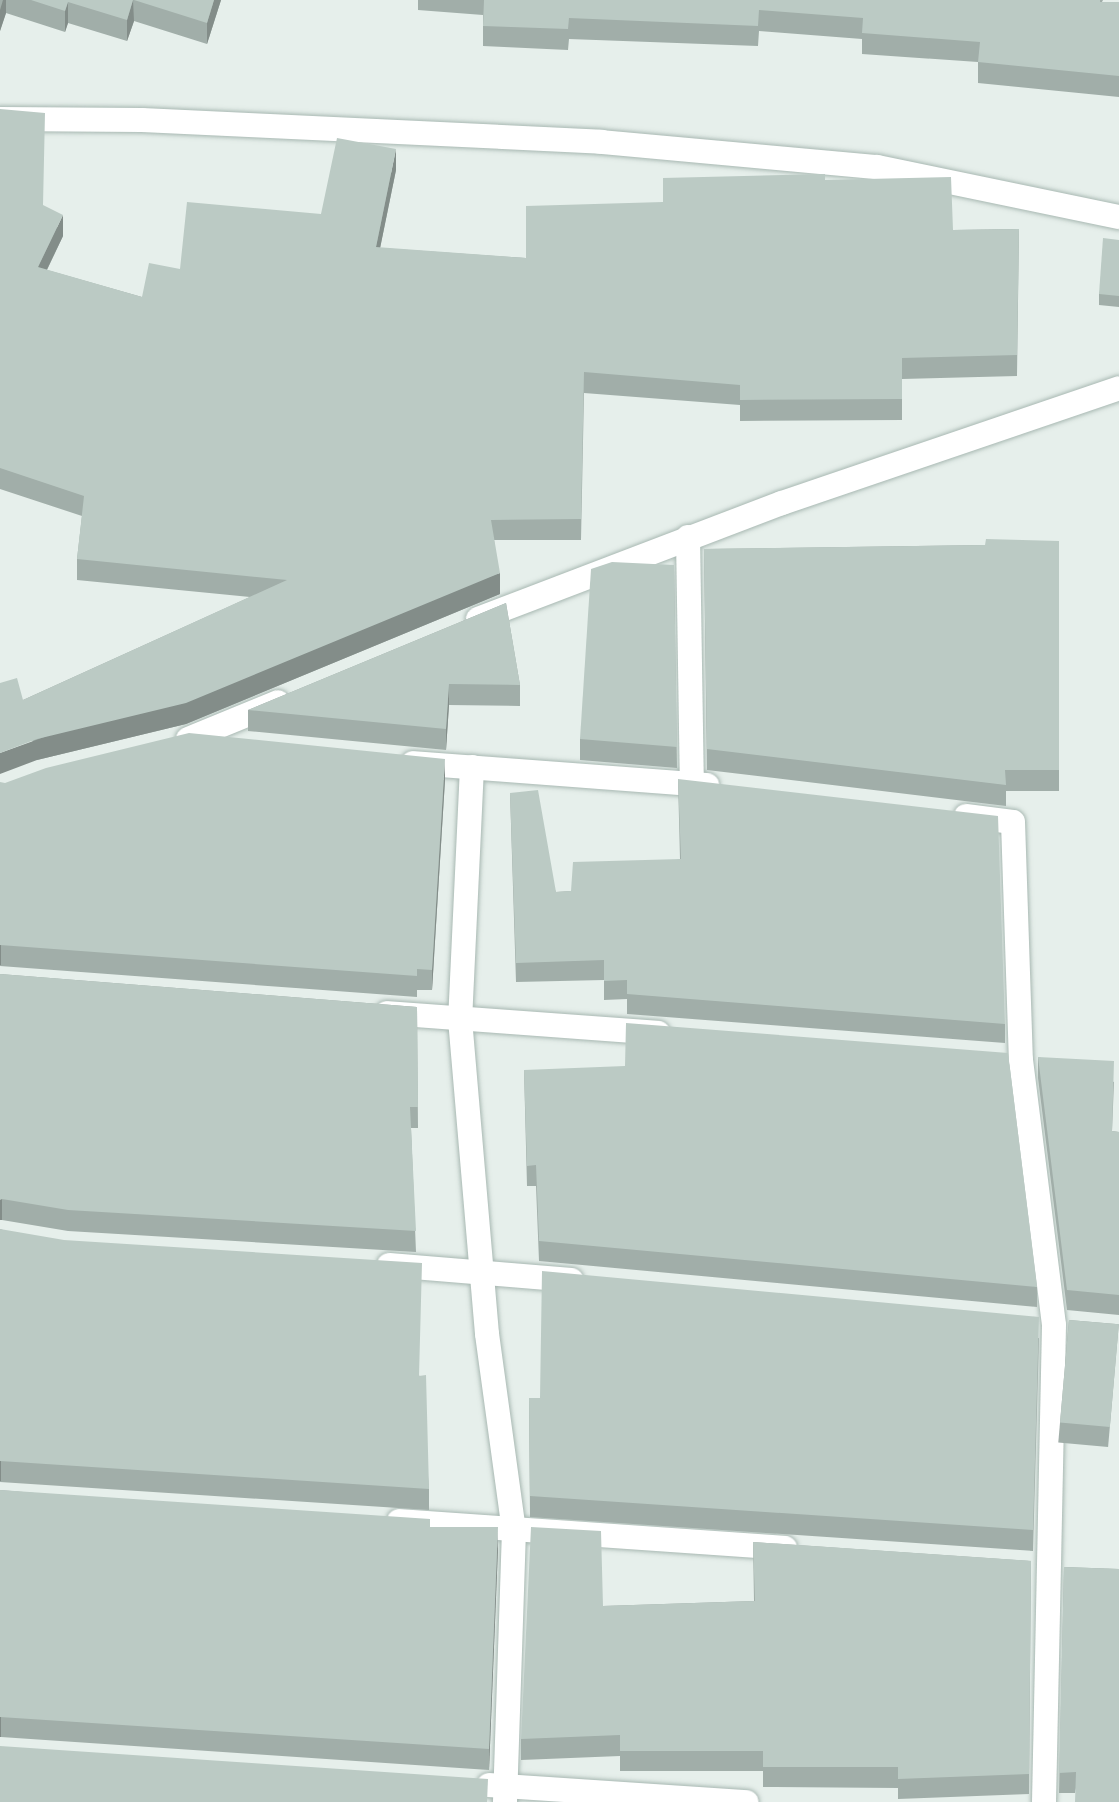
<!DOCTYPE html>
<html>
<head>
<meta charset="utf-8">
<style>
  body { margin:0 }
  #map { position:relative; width:1119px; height:1802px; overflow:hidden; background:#e6efeb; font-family:Manrope,sans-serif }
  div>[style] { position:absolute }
  .roads { filter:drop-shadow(0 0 2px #a8b8b2) drop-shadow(0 0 2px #a8b8b2) }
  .minor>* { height:24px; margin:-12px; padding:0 12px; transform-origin:12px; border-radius:12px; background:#fff }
  .wall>* { inset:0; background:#a1aea9; transform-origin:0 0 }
  .shaded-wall>* { inset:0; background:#838d89; transform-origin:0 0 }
  .building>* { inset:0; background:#bbcac4; transform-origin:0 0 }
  span { translate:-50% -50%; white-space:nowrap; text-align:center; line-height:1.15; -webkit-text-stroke:6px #f7fbf9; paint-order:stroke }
</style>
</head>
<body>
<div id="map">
  <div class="roads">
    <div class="minor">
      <i style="left:0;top:119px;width:142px;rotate:0.4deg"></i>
      <i style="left:142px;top:120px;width:460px;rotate:2.7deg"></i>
      <i style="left:601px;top:142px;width:277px;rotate:5.2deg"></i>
      <i style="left:877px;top:167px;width:247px;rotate:11.7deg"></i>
      <i style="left:688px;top:537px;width:247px;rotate:89.1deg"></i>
      <i style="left:478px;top:619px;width:325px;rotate:-20.9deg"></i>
      <i style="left:782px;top:503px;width:356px;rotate:-18.8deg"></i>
      <i style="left:188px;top:739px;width:97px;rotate:-22.3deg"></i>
      <i style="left:413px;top:763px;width:295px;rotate:4.3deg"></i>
      <i style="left:472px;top:767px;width:252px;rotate:92.7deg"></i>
      <i style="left:460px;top:1019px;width:316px;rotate:85.1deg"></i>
      <i style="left:487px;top:1334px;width:198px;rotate:82.2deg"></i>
      <i style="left:514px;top:1530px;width:272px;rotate:91.9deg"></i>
      <i style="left:966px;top:816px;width:47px;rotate:7.3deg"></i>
      <i style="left:1013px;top:822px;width:238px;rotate:88.1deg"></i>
      <i style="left:1021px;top:1060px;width:267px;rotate:82.9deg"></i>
      <i style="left:1054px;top:1325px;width:477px;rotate:91.2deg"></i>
      <i style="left:387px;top:1013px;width:272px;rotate:4.2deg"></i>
      <i style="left:389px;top:1265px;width:183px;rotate:4.7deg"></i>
      <i style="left:399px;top:1521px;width:387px;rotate:4deg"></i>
      <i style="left:489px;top:1785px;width:258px;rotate:3.8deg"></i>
    </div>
  </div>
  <div class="wall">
    <i style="clip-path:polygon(0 0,221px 0,207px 44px,134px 21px,127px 41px,68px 23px,65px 32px,6px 13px,0 31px)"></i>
    <i style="clip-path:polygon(418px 0,1103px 0,1102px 2px,1119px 2px,1119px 97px,978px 83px,978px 62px,862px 54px,862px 39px,759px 31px,758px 46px,569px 39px,568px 50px,483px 46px,483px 15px,418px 10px)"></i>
    <i style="clip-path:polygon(0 109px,43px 206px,63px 236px,47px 270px,142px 297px,180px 269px,321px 214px,396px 170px,380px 248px,526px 258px,663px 202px,825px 180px,953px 230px,1019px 229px,1017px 376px,902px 379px,902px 420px,740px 421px,740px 405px,584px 393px,581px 540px,494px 540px,500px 594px,186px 724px,37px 760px,23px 700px,250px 597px,77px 580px,77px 559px,82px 516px,0 489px)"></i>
    <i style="clip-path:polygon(1119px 240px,1119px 307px,1099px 305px,1099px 294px)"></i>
    <i style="clip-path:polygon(1059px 541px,1059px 791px,1006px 791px,1006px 806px,707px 770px,704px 549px,985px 545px)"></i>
    <i style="clip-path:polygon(674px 565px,677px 768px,580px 760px,580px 739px)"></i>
    <i style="clip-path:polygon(506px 603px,520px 685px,520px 706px,449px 705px,446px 750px,248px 731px,248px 710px)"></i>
    <i style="clip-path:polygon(678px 779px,1005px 1024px,1005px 1043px,627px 1014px,627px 999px,604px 1000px,604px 980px,516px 982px,510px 793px,556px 892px,571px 891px,680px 859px)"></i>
    <i style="clip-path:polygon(445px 780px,432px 990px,417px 990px,417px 997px,0 966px,5px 783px)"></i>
    <i style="clip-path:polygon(0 974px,417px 1007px,418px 1128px,411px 1128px,416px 1252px,68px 1231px,2px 1220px)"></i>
    <i style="clip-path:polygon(1038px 1057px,1114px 1082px,1112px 1131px,1119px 1132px,1119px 1315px,1067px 1310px,1038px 1078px)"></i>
    <i style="clip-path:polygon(524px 1070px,1037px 1287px,1037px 1307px,539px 1261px,536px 1186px,527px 1186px)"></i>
    <i style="clip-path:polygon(0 1229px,420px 1376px,429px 1489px,429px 1510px,0 1482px)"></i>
    <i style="left:1069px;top:1320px;width:50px;height:123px;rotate:5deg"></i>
    <i style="clip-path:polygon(1039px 1338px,1033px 1551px,530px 1517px,529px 1398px,540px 1398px)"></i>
    <i style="clip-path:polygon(0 1490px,430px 1527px,498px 1548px,489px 1770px,1px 1737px)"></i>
    <i style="clip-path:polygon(753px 1542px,1031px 1561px,1029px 1794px,898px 1799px,898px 1788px,763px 1787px,763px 1771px,620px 1771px,620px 1756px,521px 1760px,521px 1739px,603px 1606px,754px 1601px)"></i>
    <i style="clip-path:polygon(1064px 1567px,1119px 1569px,1075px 1793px,1059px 1793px)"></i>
  </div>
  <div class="shaded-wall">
    <i style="clip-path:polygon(3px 0,6px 0,6px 13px,0 31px,0 10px)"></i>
    <i style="clip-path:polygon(133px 0,134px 21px,127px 41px,127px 20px)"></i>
    <i style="clip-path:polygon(214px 0,221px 0,207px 44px,207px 23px)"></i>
    <i style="clip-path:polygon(68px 2px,68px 23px,65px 32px,65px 11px)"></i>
    <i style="clip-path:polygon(396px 149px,396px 170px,376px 268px,376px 247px)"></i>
    <i style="clip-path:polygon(63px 215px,63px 236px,38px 288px,38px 267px)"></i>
    <i style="clip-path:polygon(500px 573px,500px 594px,186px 724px,37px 760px,0 774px,0 753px)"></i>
    <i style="clip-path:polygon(449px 684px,449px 705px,446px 750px,446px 729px)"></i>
    <i style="clip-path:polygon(445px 759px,445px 780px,432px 990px,432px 970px)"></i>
    <i style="left:1px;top:944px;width:21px;height:1px;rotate:90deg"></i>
    <i style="left:2px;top:1199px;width:21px;height:2px;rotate:90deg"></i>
    <i style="left:1px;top:1460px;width:21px;height:1px;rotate:90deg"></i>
    <i style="clip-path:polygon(498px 1527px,498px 1548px,489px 1770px,489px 1749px)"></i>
    <i style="left:1px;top:1716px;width:21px;height:1px;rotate:90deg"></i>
  </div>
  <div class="building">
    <i style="clip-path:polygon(31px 0,133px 0,127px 20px,68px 2px,65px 11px)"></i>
    <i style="clip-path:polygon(134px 0,214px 0,207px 23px)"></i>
    <i style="clip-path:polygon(484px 0,1100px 0,1100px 2px,1119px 2px,1119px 76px,978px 62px,980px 42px,862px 33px,863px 18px,759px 10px,758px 26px,569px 18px,568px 29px,483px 26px)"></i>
    <i style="clip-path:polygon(0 109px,45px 113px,43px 205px,63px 215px,38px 267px,142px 297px,149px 263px,180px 269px,187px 202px,321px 214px,337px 138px,396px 149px,376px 247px,526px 258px,526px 206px,663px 202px,663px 178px,825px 174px,825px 180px,951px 177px,953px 230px,1019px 229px,1017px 355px,902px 358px,902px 399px,740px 400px,740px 385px,584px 372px,581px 519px,491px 520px,500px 573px,186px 703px,37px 739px,0 753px,0 683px,17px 678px,23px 700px,287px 580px,77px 559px,84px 496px,0 468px)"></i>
    <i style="clip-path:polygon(1103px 238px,1119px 240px,1119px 296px,1099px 294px)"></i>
    <i style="clip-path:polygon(986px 539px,1059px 541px,1059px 770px,1005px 770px,1006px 785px,707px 749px,704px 549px,985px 545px)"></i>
    <i style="clip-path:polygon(612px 562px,674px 565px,677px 747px,580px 739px,591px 569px)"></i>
    <i style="clip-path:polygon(506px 603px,520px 685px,449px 684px,446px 729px,248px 710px)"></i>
    <i style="clip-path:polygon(189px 733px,445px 759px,432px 970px,417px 969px,417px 976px,0 945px,0 782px,5px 783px,46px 768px)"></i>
    <i style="clip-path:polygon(678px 779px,998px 816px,1005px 1024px,627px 994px,627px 980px,604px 981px,604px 960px,516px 963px,510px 793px,538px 790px,556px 892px,571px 891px,573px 862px,681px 859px)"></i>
    <i style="clip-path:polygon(0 974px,417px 1007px,418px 1107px,410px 1107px,416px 1231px,68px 1210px,2px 1199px,0 1200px)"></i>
    <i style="clip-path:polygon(626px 1023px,1008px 1053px,1037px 1287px,539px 1241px,536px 1165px,527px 1166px,524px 1070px,625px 1066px)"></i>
    <i style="clip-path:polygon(1038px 1057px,1114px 1061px,1112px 1131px,1119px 1132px,1119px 1295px,1067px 1290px)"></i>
    <i style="clip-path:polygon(0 1229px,64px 1240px,422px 1263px,419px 1376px,426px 1375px,429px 1489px,0 1461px)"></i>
    <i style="clip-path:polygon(542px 1271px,1039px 1317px,1033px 1530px,530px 1496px,529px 1398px,540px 1398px)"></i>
    <i style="left:1069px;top:1320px;width:50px;height:103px;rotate:5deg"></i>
    <i style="clip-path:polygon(0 1490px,430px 1519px,430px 1527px,498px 1527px,489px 1749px,0 1717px)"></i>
    <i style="clip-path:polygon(531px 1527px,601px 1531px,603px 1606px,755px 1601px,753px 1542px,1031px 1561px,1029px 1774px,898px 1779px,898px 1767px,763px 1767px,763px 1751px,620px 1751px,620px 1735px,521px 1739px)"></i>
    <i style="clip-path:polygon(1064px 1567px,1119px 1569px,1119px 1802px,1075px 1802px,1076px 1772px,1059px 1773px)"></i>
    <i style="clip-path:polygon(0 1746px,488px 1779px,487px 1802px,0 1802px)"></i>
  </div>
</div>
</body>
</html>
